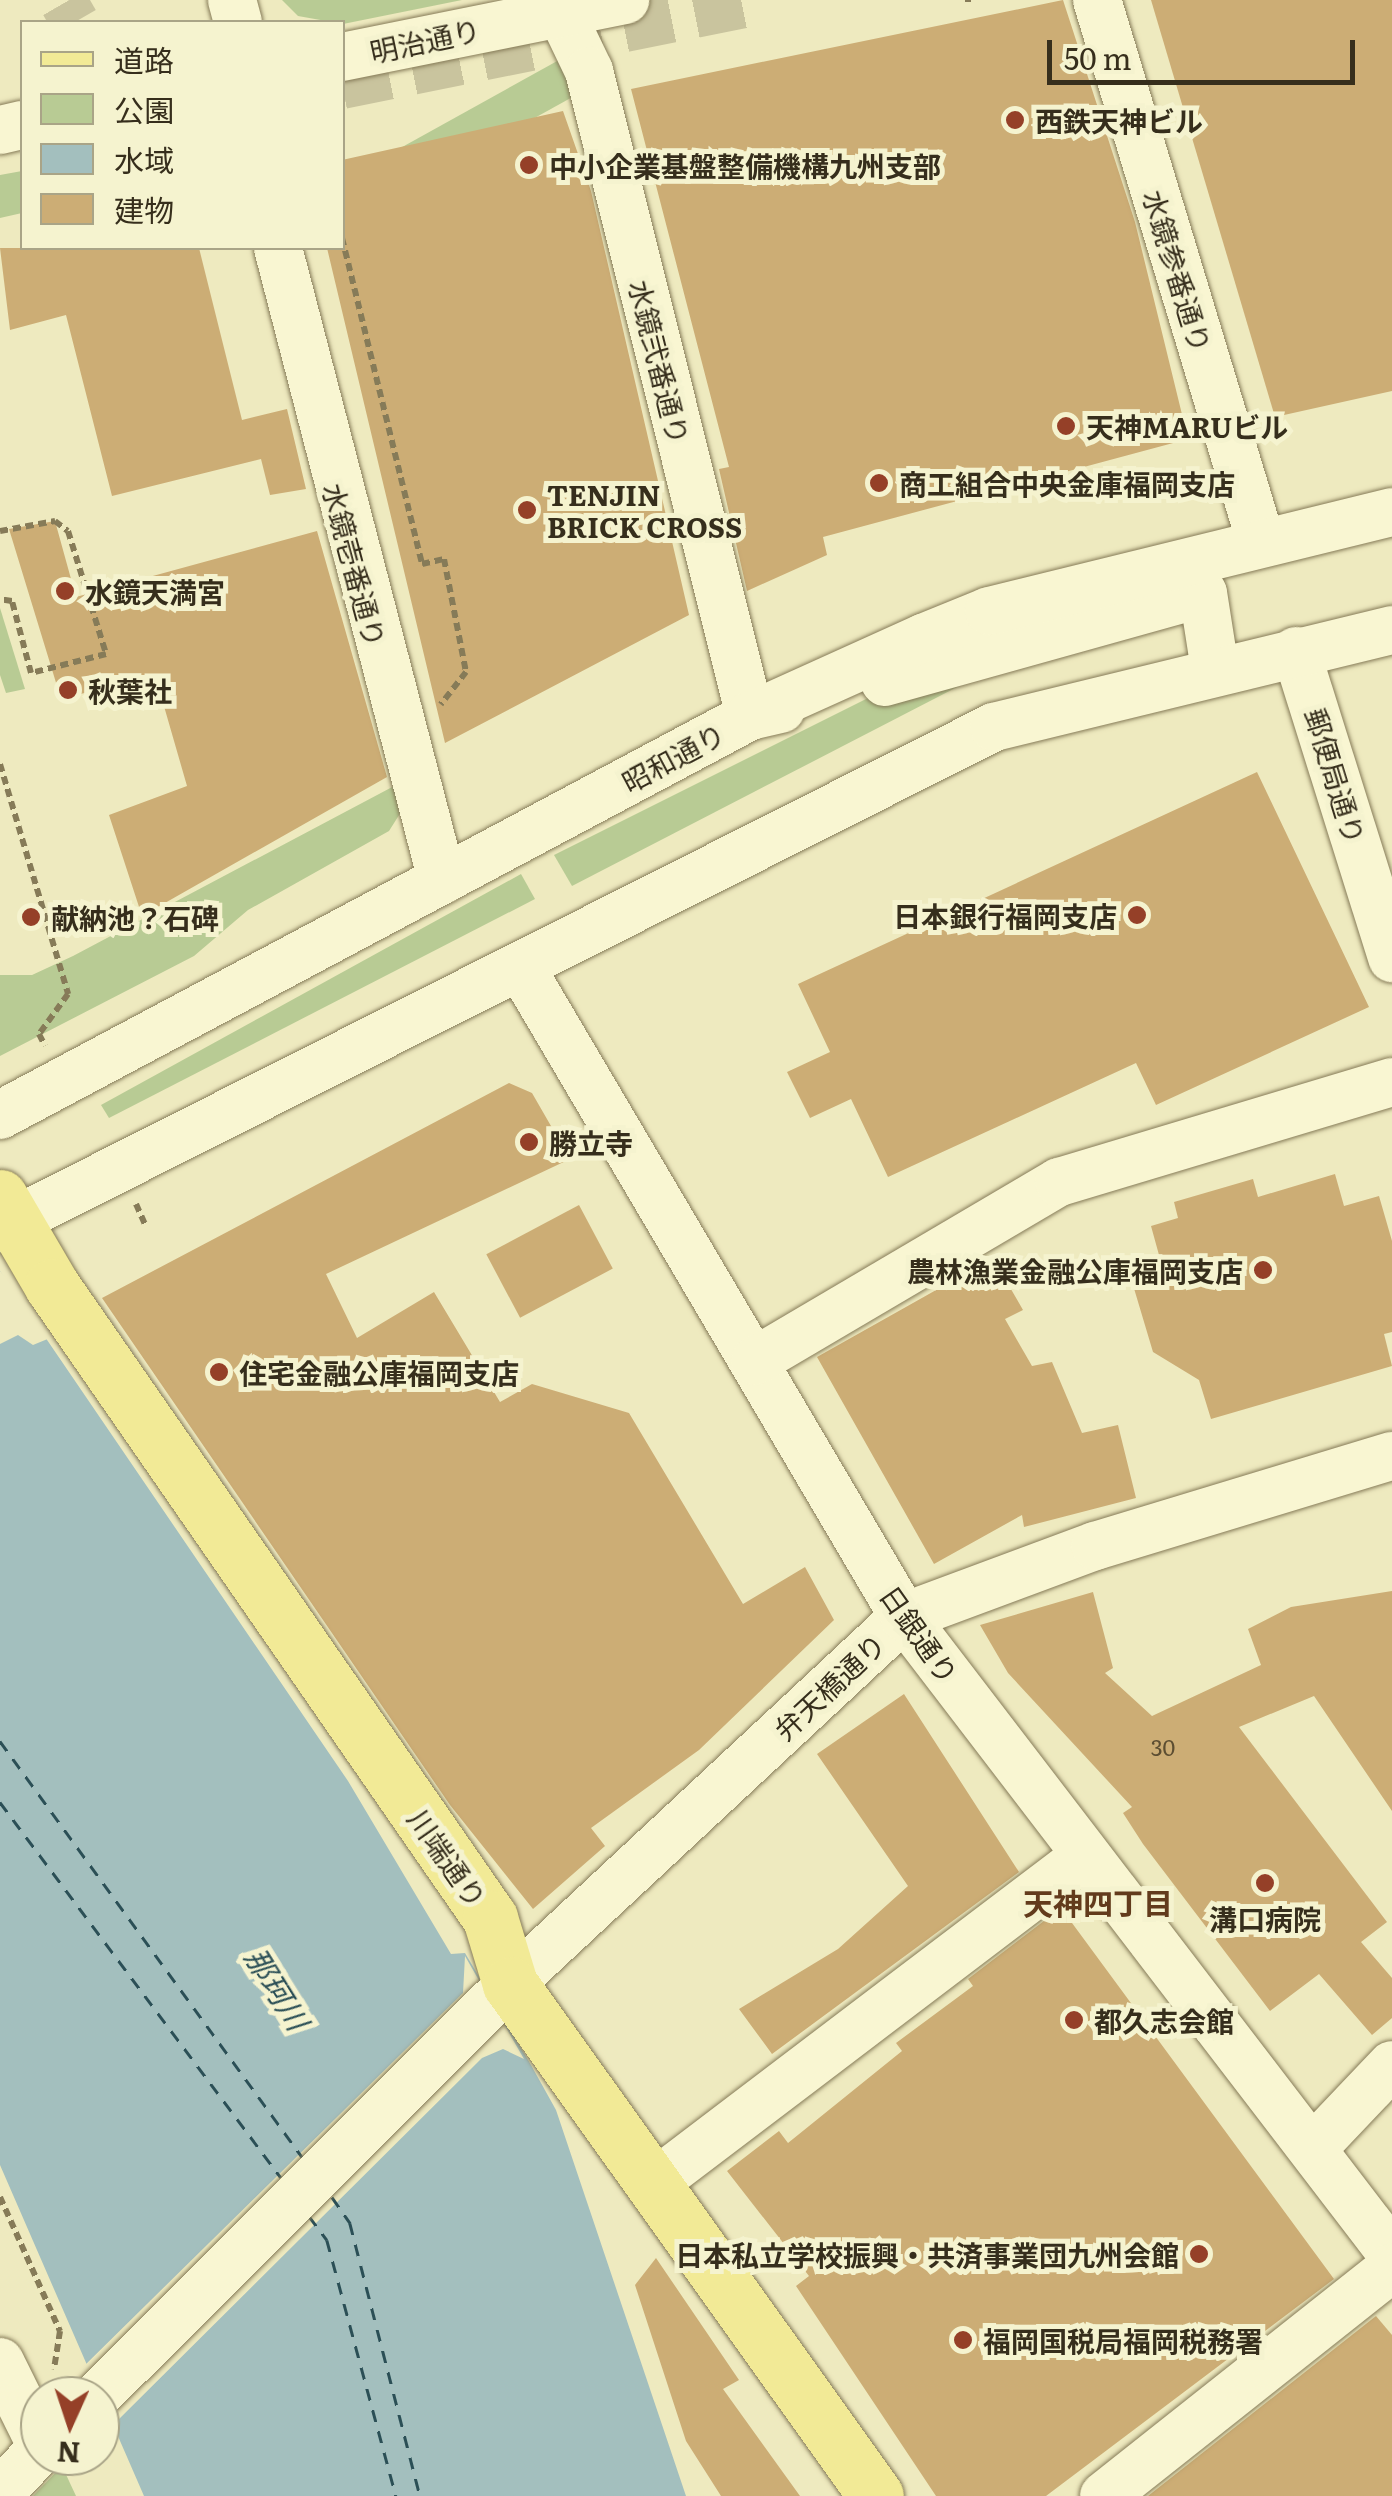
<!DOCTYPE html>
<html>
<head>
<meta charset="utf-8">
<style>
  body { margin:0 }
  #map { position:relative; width:1392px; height:2496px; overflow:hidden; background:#eeeabf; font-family:Literata,"Noto Sans JP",serif }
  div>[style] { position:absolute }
  .green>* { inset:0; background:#b8cb94; transform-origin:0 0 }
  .water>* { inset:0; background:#a3bfbe }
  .pier>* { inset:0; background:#eeeabf }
  .ferry>* { height:2.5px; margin-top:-1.25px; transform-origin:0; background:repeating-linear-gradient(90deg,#2b4f56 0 12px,transparent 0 22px) }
  .building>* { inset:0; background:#ccad75; transform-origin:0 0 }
  .minor-tunnel>* { height:48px; margin-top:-24px; transform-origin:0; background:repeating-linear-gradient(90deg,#c9c49e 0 48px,transparent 0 72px) }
  .path>* { height:6px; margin-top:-3px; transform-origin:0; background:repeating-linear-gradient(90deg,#867b58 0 8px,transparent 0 13px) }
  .roads { filter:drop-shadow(0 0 2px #867b58) drop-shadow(0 0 2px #867b58) }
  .minor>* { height:48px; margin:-24px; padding:0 24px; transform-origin:24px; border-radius:24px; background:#f9f6d2 }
  .major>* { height:55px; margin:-27.5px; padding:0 27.5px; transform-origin:27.5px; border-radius:27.5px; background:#f2ea96 }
  .dots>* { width:28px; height:28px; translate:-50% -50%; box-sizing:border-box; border:5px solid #f5f3cf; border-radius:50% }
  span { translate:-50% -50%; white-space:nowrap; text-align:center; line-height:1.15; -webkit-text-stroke:10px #f5f3cf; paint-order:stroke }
  .number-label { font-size:22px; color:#5c4e32 }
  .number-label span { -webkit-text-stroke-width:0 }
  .street-label { font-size:28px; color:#362e1c }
  .poi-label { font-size:28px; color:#362e1c; font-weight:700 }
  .left { translate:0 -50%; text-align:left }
  .right { translate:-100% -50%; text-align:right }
  .neighbourhood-label { font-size:30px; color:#623b1c; font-weight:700 }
  .water-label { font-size:30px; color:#2b4f56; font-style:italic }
  .legend { position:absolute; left:20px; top:20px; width:325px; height:230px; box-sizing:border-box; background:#f5f3cf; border:2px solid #a9a487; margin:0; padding:12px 18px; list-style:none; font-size:30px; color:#362e1c }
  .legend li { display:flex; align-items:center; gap:20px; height:50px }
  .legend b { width:50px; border:2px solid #a9a487 }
  .north { position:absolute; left:20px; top:2376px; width:100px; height:100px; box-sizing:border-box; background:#f5f3cf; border:2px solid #a9a487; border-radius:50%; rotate:183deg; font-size:28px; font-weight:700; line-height:40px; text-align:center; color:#362e1c }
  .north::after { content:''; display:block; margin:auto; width:35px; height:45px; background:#954028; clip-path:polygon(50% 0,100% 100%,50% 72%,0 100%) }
  .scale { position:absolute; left:1047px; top:40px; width:308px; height:45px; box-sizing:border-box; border:5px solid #362e1c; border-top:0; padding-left:12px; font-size:30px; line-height:35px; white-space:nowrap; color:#362e1c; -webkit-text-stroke:8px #f5f3cf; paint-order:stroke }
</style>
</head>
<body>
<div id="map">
  <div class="green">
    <i style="clip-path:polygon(282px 0,462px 0,343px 24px,298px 16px)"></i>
    <i style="left:559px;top:60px;width:39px;height:221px;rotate:61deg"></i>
    <i style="clip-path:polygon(22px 171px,22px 213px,0 218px,0 175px)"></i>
    <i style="clip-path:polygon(0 608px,25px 689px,6px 693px,0 675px)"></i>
    <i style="clip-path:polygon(938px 663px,992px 669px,572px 886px,554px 855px)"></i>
    <i style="clip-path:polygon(396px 785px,401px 812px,389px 831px,248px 910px,194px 956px,0 1056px,0 975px,32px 975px,73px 956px)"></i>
    <i style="clip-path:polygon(521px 874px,535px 899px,109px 1118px,101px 1105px)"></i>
    <i style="clip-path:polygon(62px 2466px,76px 2496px,33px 2496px)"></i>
  </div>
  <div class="water">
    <i style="clip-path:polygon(0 1271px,348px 1781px,451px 1954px,465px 1953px,531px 2065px,556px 2110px,686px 2496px,144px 2496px,0 2165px)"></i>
  </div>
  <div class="pier">
    <i style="clip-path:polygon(0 1271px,12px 1285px,50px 1338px,33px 1345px,18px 1335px,0 1344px)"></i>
    <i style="clip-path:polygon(465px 1956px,524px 2059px,503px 2049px,482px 2058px,110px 2428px,83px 2367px,463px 1993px)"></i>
  </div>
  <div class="ferry">
    <i style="left:0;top:1741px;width:515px;rotate:54deg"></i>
    <i style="left:0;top:1802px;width:469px;rotate:53.2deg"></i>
    <i style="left:332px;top:2197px;width:32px;rotate:55deg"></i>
    <i style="left:350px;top:2223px;width:282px;rotate:75.6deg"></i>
    <i style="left:309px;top:2216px;width:30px;rotate:53deg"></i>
    <i style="left:327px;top:2240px;width:265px;rotate:74.9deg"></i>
  </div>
  <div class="building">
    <i style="clip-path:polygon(1063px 0,1135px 222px,1188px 439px,823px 537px,827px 555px,747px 591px,719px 469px,729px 467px,631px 89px)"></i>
    <i style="clip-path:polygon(1151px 0,1392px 0,1392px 391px,1275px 417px)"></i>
    <i style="clip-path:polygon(563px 111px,591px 191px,689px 615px,445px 743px,327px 248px,342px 248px,342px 160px)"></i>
    <i style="clip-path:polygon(0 248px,199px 248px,242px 420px,287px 409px,306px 489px,270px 495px,261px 459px,112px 496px,66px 315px,10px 330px)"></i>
    <i style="clip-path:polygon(55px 521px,76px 597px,317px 531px,387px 777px,142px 916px,109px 815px,187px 786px,155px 675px,61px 699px,9px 529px)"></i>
    <i style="clip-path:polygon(1257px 772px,1369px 1007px,1156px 1105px,1136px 1063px,888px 1177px,851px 1099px,810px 1118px,787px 1072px,830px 1052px,798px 984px)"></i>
    <i style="clip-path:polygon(509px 1083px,532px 1093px,570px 1159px,326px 1274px,357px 1338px,434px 1292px,500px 1402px,532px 1384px,629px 1413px,743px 1604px,805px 1567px,834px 1620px,699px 1750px,591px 1828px,605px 1846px,533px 1909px,450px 1805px,102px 1298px)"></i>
    <i style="clip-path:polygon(1335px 1174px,1344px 1206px,1379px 1196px,1392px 1241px,1392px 1332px,1384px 1334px,1392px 1366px,1211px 1419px,1199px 1380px,1153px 1352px,1127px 1265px,1159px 1255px,1151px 1226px,1178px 1218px,1174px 1202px,1253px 1179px,1258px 1197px)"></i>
    <i style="left:579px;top:1205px;width:72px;height:105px;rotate:62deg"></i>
    <i style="clip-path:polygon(993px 1258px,1023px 1310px,1005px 1319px,1032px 1366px,1052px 1362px,1082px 1433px,1118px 1425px,1136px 1498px,1024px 1527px,1022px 1515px,934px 1564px,817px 1357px)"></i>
    <i style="clip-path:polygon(1392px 1591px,1392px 1811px,1314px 1696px,1239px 1727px,1387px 1922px,1361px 1942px,1392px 1978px,1392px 2018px,1372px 2035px,1319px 1974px,1270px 2011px,1143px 1844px,1123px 1813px,1132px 1807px,1008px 1673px,980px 1625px,1093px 1592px,1113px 1668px,1105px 1673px,1152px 1716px,1261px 1665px,1248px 1629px,1291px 1607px)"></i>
    <i style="clip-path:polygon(904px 1694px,1019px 1872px,772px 2054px,739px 2009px,838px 1949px,908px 1886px,817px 1754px)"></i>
    <i style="clip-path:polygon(1061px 1908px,1334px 2279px,1046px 2496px,936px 2496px,796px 2286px,809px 2276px,727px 2171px,779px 2131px,788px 2143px,902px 2051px,896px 2043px,973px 1986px,968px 1979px)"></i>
    <i style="clip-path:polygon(656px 2258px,739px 2380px,723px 2389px,800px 2496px,721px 2496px,686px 2441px,635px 2285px)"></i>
    <i style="clip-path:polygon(1376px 2316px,1392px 2335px,1392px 2496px,1148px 2496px)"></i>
  </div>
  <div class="minor-tunnel">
    <i style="left:64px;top:3px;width:22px;rotate:60deg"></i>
    <i style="left:342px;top:85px;width:430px;rotate:-11.4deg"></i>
  </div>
  <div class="path">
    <i style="left:968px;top:0;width:2px;rotate:90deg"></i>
    <i style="left:342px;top:238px;width:336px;rotate:76.2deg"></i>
    <i style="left:422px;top:564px;width:23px;rotate:-13deg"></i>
    <i style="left:444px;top:559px;width:115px;rotate:79deg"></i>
    <i style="left:466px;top:672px;width:41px;rotate:128deg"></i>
    <i style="left:0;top:531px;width:56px;rotate:-10.3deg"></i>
    <i style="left:55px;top:521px;width:16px;rotate:38deg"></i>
    <i style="left:68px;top:531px;width:129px;rotate:72.8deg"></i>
    <i style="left:106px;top:654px;width:77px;rotate:165.8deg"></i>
    <i style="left:31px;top:673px;width:74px;rotate:-104.8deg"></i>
    <i style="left:12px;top:601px;width:12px;rotate:-171deg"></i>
    <i style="left:0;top:764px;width:240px;rotate:73.5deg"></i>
    <i style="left:68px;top:994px;width:49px;rotate:125.9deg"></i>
    <i style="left:39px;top:1034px;width:13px;rotate:63deg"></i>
    <i style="left:136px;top:1204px;width:24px;rotate:66deg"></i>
    <i style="left:0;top:2197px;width:147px;rotate:65.9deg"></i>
    <i style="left:60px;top:2331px;width:39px;rotate:99deg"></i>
  </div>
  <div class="roads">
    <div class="minor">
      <i style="left:232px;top:0;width:23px;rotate:75deg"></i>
      <i style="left:555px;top:0;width:79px;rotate:64.4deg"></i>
      <i style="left:589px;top:71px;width:665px;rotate:75.98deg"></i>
      <i style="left:750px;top:716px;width:32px;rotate:-13deg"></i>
      <i style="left:1097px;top:0;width:566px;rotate:73.17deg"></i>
      <i style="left:342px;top:57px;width:289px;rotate:-11.4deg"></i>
      <i style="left:0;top:130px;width:23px;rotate:-13deg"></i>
      <i style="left:278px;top:248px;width:653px;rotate:75.45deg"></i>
      <i style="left:1296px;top:651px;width:322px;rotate:72.6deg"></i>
      <i style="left:885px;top:682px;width:330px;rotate:-15.6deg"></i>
      <i style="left:1203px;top:593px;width:78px;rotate:81.1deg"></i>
      <i style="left:520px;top:966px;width:756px;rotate:59.47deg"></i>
      <i style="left:904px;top:1617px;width:802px;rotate:52.54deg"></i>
      <i style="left:0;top:1115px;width:850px;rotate:-28.01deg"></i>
      <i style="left:750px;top:716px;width:190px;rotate:-24.3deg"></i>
      <i style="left:923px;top:638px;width:71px;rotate:-22.2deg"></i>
      <i style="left:989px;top:611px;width:415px;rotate:-13.8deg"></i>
      <i style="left:0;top:1228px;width:1113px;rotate:-26.75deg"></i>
      <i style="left:994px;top:727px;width:410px;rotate:-13.7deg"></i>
      <i style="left:755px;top:1361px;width:353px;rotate:-30.5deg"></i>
      <i style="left:1059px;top:1182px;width:348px;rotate:-16.7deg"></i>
      <i style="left:1316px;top:2145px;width:110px;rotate:-46.5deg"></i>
      <i style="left:657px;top:2181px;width:537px;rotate:-37.21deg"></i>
      <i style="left:0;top:2362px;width:90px;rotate:63.7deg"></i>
      <i style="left:97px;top:2396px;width:583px;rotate:-44.93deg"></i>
      <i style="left:510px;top:1984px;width:538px;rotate:-42.97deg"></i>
      <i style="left:904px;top:1617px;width:204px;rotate:-20.4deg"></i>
      <i style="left:1095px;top:1546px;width:310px;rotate:-16.9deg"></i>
      <i style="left:0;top:2493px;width:59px;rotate:-47.1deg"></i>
      <i style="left:1104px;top:2496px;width:367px;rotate:-38.4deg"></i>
    </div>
    <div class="major">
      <i style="left:0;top:1197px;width:103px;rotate:59.7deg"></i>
      <i style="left:52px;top:1286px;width:769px;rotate:55.28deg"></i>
      <i style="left:490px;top:1918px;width:69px;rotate:73.1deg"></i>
      <i style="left:510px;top:1984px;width:629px;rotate:54.44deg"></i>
    </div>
  </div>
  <div class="dots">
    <i style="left:1015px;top:120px;background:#954028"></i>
    <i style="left:529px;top:165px;background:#954028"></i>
    <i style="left:1066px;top:426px;background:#954028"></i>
    <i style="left:879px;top:483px;background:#954028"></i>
    <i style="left:527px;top:510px;background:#954028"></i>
    <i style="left:65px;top:591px;background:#954028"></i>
    <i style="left:68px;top:690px;background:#954028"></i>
    <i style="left:1137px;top:915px;background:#954028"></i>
    <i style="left:31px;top:917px;background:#954028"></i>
    <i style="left:529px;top:1142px;background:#954028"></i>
    <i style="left:1263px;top:1270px;background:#954028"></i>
    <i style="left:219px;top:1372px;background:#954028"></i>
    <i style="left:1265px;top:1883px;background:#954028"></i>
    <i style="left:1074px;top:2020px;background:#954028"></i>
    <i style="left:1199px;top:2254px;background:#954028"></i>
    <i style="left:963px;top:2340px;background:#954028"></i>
  </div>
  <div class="number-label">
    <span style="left:1163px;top:1747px">30</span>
  </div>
  <div class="street-label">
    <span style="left:425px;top:40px;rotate:-12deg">明治通り</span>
    <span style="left:1178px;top:271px;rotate:73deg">水鏡参番通り</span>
    <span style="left:660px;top:362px;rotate:76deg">水鏡弐番通り</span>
    <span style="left:355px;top:565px;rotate:75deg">水鏡壱番通り</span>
    <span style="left:673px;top:757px;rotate:-28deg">昭和通り</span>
    <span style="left:1336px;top:776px;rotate:73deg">郵便局通り</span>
    <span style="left:920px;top:1634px;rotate:55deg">日銀通り</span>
    <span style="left:829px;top:1686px;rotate:-43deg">弁天橋通り</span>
    <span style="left:448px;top:1858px;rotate:55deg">川端通り</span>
  </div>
  <div class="poi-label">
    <span class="left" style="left:1035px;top:120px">西鉄天神ビル</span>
    <span class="left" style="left:549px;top:165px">中小企業基盤整備機構九州支部</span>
    <span class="left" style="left:1086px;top:426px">天神MARUビル</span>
    <span class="left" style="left:899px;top:483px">商工組合中央金庫福岡支店</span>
    <span class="left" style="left:547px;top:510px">TENJIN<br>BRICK CROSS</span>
    <span class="left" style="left:85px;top:591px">水鏡天満宮</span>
    <span class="left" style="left:88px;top:690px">秋葉社</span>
    <span class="right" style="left:1117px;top:915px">日本銀行福岡支店</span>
    <span class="left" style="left:51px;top:917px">献納池？石碑</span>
    <span class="left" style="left:549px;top:1142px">勝立寺</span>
    <span class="right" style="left:1243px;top:1270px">農林漁業金融公庫福岡支店</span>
    <span class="left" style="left:239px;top:1372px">住宅金融公庫福岡支店</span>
    <span style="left:1265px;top:1918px">溝口病院</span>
    <span class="left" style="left:1094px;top:2020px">都久志会館</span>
    <span class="right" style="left:1179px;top:2254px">日本私立学校振興・共済事業団九州会館</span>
    <span class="left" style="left:983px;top:2340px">福岡国税局福岡税務署</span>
  </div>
  <div class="neighbourhood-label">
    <span style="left:1098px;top:1902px">天神四丁目</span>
  </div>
  <div class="water-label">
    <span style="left:278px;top:1988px;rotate:58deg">那珂川</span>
  </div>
  <ul class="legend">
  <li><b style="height:12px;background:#f2ea96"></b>道路</li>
  <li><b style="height:28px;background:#b8cb94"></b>公園</li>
  <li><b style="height:28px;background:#a3bfbe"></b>水域</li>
  <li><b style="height:28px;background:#ccad75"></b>建物</li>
  </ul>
  <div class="north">N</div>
  <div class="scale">50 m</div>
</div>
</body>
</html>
